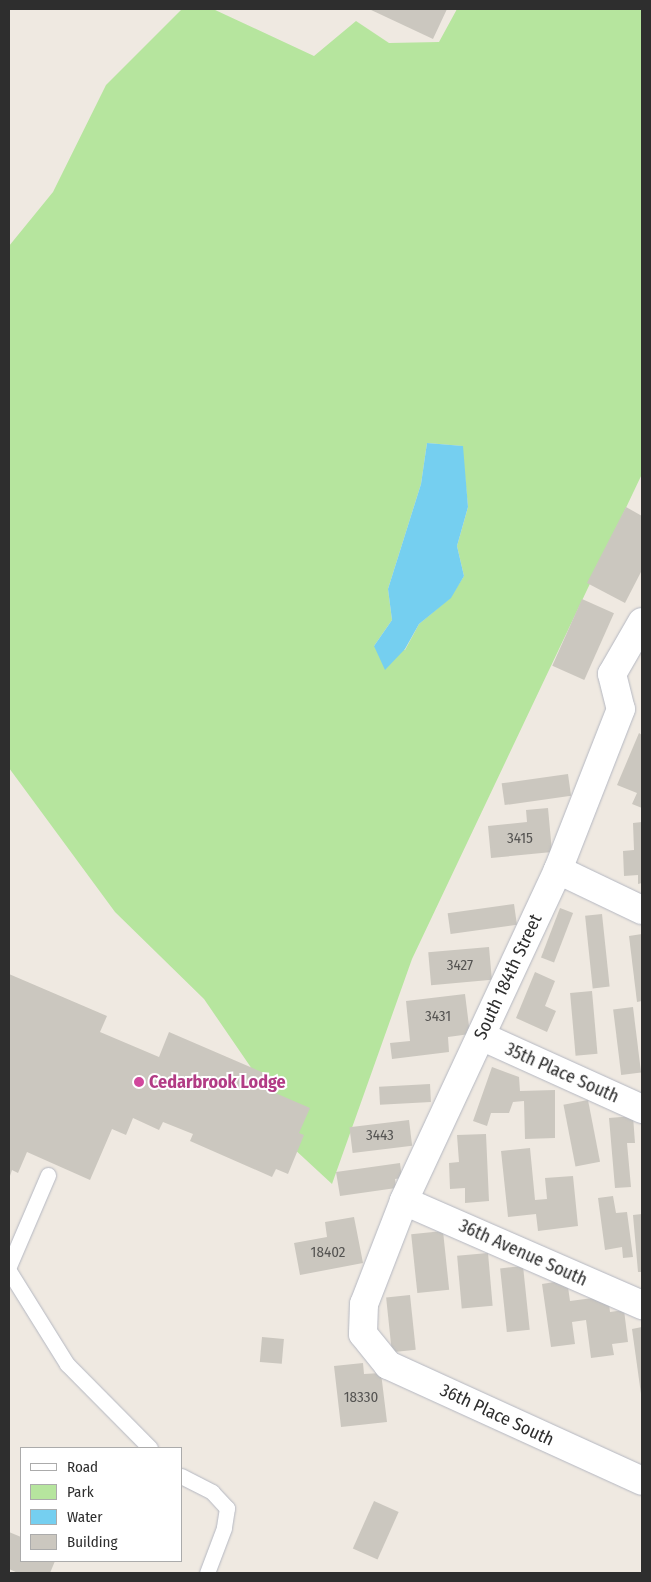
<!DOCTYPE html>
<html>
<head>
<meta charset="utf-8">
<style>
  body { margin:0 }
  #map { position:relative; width:651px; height:1582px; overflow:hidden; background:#efe9e1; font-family:"Fira Sans Condensed",sans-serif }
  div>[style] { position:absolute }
  .green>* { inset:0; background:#b6e59e }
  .water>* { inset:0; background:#75cff0 }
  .building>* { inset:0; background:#cbc7bf; transform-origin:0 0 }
  .roads { filter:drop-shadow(0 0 1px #b4b7c1) drop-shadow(0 0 1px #b4b7c1) }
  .lane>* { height:15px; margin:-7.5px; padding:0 7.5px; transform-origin:7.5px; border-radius:7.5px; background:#fff }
  .street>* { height:28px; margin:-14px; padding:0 14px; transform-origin:14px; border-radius:14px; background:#fff }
  .dots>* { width:14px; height:14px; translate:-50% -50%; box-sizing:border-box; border:2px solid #fff; border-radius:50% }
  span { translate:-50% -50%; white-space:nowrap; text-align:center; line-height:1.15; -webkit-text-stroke:4px #fff; paint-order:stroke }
  .number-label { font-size:15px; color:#555452 }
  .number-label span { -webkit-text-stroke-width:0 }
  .street-label { font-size:18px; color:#2e2e2e }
  .hotel-label { font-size:18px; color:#b23c85; font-weight:700 }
  .left { translate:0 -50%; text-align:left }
  .frame { position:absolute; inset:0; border:10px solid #2e2e2e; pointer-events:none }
  .legend { position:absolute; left:20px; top:1447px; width:162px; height:115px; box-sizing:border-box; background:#fff; border:1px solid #ababab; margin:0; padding:6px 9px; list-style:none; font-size:15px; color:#2e2e2e }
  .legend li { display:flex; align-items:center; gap:10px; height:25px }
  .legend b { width:25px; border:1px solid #ababab }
</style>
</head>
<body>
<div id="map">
  <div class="green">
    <i style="clip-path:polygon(evenodd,182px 9px,213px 9px,314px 56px,356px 21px,389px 43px,439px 42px,457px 9px,642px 9px,642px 474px,412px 959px,332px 1184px,265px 1122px,252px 1069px,204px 999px,115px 912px,9px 768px,9px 246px,53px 192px,106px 85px,182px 9px,427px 443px,462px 446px,468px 507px,457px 546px,464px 576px,450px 598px,419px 624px,405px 650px,374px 646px,392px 620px,388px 589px,421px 484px,427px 443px)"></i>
  </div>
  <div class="water">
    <i style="clip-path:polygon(427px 443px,463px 446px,468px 507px,457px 546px,464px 576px,451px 598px,419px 624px,405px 649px,385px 670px,374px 646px,392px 620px,388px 589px,421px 484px)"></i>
  </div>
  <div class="building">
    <i style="clip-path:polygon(369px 9px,447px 9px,433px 39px)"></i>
    <i style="clip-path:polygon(626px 507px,642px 516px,642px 570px,625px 603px,587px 583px)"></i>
    <i style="left:582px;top:599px;width:35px;height:73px;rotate:24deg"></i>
    <i style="clip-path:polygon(639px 733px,642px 735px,642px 808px,632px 804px,637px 793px,617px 785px)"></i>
    <i style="left:568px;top:774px;width:22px;height:67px;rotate:82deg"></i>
    <i style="clip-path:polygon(548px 808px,552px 852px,491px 858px,488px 826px,527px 822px,526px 810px)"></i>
    <i style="clip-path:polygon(642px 822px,642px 883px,638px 884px,638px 875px,624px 876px,623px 851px,634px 850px,633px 823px)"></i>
    <i style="left:514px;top:904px;width:21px;height:67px;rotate:82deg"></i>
    <i style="left:560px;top:908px;width:14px;height:53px;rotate:21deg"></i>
    <i style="left:602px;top:914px;width:73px;height:17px;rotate:84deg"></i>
    <i style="clip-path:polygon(642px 934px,642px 1001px,637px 1002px,629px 936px)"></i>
    <i style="left:489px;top:947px;width:33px;height:61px;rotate:85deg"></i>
    <i style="clip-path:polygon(535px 972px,555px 981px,545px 1006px,556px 1011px,547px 1032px,516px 1018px)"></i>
    <i style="clip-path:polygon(9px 974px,107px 1016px,100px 1032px,159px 1057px,169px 1032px,271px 1076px,266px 1089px,310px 1108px,299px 1133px,304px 1135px,288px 1174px,276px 1169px,272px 1177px,190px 1141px,193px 1134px,163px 1122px,159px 1130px,133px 1118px,126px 1135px,112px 1129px,90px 1180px,27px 1152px,18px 1173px,12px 1170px,9px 1179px)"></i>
    <i style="left:592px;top:991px;width:63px;height:22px;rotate:85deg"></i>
    <i style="clip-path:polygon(465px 994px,470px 1034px,448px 1037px,449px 1052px,392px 1059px,390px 1043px,410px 1041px,406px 1001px)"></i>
    <i style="left:633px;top:1007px;width:66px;height:20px;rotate:83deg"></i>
    <i style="clip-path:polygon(492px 1067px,519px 1077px,520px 1091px,555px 1090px,555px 1138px,525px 1139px,524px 1101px,513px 1102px,509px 1113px,491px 1113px,487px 1126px,473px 1121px)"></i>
    <i style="left:430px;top:1084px;width:18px;height:51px;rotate:87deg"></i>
    <i style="left:588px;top:1100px;width:63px;height:25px;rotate:79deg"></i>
    <i style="clip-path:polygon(633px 1116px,635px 1143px,627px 1143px,631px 1187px,615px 1188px,609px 1118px)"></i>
    <i style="left:409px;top:1120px;width:26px;height:60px;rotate:83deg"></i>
    <i style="clip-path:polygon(486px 1134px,489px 1201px,465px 1203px,465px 1188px,450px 1189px,449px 1163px,459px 1162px,457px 1135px)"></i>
    <i style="clip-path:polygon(530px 1148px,535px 1200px,547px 1199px,545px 1178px,573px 1176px,578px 1226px,538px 1231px,536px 1214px,508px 1217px,501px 1151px)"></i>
    <i style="clip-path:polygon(400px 1163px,402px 1178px,395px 1179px,396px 1188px,340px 1196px,336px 1172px)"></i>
    <i style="clip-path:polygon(613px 1196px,616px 1213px,627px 1212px,633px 1257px,623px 1258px,622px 1247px,605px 1250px,598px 1198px)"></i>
    <i style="clip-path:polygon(642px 1214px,642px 1272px,638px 1272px,633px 1215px)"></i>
    <i style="clip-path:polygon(354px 1217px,363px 1263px,300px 1275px,294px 1243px,327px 1237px,325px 1222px)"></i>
    <i style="left:443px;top:1231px;width:59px;height:32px;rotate:84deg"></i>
    <i style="left:488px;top:1253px;width:53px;height:31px;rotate:85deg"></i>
    <i style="left:523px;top:1266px;width:64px;height:23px;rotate:84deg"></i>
    <i style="clip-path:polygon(567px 1280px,570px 1301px,608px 1296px,610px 1312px,624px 1310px,628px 1342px,612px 1344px,614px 1355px,591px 1358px,586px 1320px,572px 1322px,575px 1344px,551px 1347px,542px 1284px)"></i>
    <i style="left:410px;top:1295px;width:55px;height:24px;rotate:84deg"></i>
    <i style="clip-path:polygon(642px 1327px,642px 1394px,641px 1394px,632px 1329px)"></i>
    <i style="left:262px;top:1337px;width:22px;height:25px;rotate:5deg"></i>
    <i style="clip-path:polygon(363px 1363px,364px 1374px,381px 1373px,387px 1422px,341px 1427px,334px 1366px)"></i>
    <i style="left:374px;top:1501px;width:27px;height:52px;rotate:24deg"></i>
    <i style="clip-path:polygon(9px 1532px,21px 1537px,21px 1561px,55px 1561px,50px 1573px,18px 1573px,9px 1569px)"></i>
  </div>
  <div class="roads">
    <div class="lane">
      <i style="left:9px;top:1266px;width:99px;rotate:-66.8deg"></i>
      <i style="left:9px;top:1271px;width:110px;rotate:58.1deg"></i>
      <i style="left:67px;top:1364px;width:118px;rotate:45.3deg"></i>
      <i style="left:181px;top:1476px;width:35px;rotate:27deg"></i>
      <i style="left:212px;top:1492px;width:22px;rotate:47deg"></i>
      <i style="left:227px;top:1508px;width:20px;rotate:99deg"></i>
      <i style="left:224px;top:1528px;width:48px;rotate:110.7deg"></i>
    </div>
    <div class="street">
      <i style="left:642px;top:622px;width:60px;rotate:120deg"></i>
      <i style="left:612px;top:674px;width:36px;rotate:76deg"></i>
      <i style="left:621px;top:709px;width:173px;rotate:111.4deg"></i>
      <i style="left:558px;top:870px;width:365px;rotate:115deg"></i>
      <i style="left:404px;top:1201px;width:110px;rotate:111.2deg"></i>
      <i style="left:364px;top:1304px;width:30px;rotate:92deg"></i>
      <i style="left:363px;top:1334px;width:40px;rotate:51deg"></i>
      <i style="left:388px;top:1365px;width:279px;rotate:24.5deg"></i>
      <i style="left:558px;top:870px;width:93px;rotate:25.5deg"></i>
      <i style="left:481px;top:1036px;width:177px;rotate:24.4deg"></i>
      <i style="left:404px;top:1201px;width:260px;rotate:23.6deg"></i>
    </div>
  </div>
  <div class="dots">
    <i style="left:139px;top:1082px;background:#d1479c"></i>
  </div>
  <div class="number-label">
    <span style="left:520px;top:839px">3415</span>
    <span style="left:460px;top:966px">3427</span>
    <span style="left:438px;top:1017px">3431</span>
    <span style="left:380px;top:1136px">3443</span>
    <span style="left:328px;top:1253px">18402</span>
    <span style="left:361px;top:1398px">18330</span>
  </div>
  <div class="street-label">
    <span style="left:508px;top:977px;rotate:-65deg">South 184th Street</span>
    <span style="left:562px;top:1073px;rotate:24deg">35th Place South</span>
    <span style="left:523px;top:1253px;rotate:24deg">36th Avenue South</span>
    <span style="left:497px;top:1415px;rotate:25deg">36th Place South</span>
  </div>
  <div class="hotel-label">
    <span class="left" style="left:149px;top:1082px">Cedarbrook Lodge</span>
  </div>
  <div class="frame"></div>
  <ul class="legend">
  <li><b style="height:6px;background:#fff"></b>Road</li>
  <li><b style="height:14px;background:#b6e59e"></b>Park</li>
  <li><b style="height:14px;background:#75cff0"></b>Water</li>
  <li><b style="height:14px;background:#cbc7bf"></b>Building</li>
  </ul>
</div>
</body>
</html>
